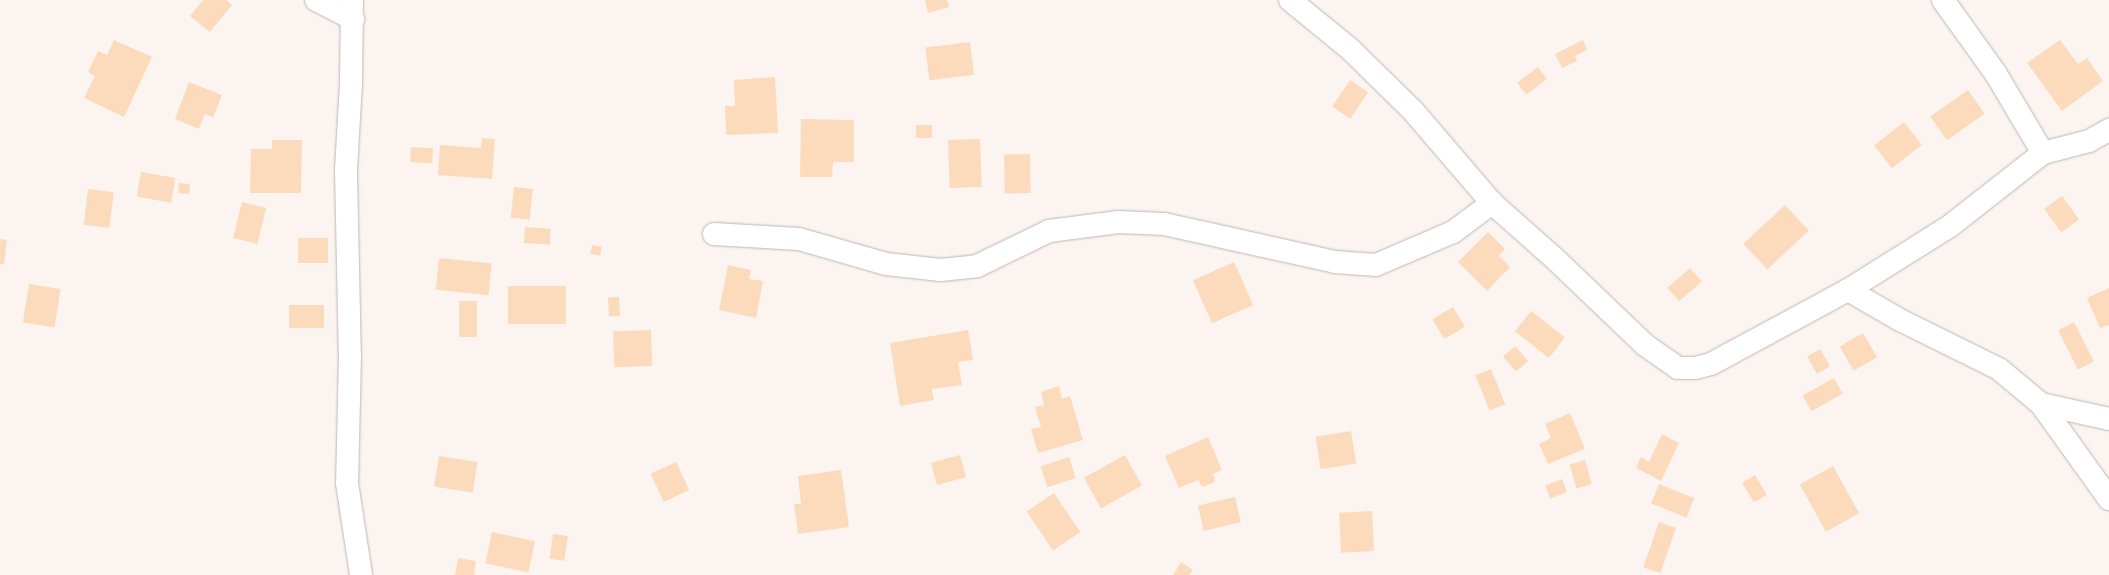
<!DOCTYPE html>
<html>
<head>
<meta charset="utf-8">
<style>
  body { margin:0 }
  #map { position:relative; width:2109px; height:575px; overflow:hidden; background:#fcf4f0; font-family:Overpass,sans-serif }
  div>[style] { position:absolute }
  .building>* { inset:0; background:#fbdbbc; transform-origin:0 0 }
  .roads { filter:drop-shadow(0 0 1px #bdb6b2) drop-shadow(0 0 1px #bdb6b2) }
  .street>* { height:22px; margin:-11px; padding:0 11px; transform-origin:11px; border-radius:11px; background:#fff }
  span { translate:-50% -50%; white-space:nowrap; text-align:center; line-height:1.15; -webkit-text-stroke:4px #fcf4f0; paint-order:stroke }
</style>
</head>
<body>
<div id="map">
  <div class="building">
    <i style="clip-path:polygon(203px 0,226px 0,232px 5px,210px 32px,190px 16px)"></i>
    <i style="clip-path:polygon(925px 0,947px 0,949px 7px,928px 13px)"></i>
    <i style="clip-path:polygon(114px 40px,152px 57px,124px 117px,84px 98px,95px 76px,88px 72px,98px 51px,107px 55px)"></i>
    <i style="clip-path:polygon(1583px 40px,1587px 50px,1575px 56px,1577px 61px,1562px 68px,1555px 54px)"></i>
    <i style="clip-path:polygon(2060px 40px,2078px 64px,2087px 58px,2103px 81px,2062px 111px,2027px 63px)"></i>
    <i style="left:970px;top:42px;width:33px;height:45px;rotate:83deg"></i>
    <i style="left:1538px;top:67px;width:15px;height:26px;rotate:53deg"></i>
    <i style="clip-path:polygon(775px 77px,778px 133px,726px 135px,725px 106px,735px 106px,734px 80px)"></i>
    <i style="left:1350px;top:80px;width:22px;height:32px;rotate:34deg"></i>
    <i style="clip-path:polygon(189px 82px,222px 95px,213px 117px,205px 114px,199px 129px,175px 119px)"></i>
    <i style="left:1968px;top:90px;width:29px;height:46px;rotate:55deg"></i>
    <i style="clip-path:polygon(801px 119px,854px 120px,854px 162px,833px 162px,832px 177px,800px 177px)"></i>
    <i style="left:1904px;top:122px;width:29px;height:38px;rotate:52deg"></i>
    <i style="left:916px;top:125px;width:16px;height:13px"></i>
    <i style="clip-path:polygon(482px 138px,495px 139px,492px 179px,438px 175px,440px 145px,481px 148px)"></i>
    <i style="left:980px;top:139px;width:48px;height:32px;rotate:88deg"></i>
    <i style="clip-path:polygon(272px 140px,302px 140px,301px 193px,250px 193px,251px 149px,272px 149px)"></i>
    <i style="left:411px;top:147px;width:22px;height:15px;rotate:3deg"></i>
    <i style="left:1030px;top:154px;width:39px;height:26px;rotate:89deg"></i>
    <i style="left:141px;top:172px;width:35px;height:25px;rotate:10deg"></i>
    <i style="left:179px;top:183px;width:11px;height:10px;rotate:5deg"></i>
    <i style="left:514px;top:187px;width:19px;height:31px;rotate:6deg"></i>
    <i style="left:88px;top:189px;width:26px;height:36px;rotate:7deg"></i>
    <i style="left:2062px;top:196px;width:29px;height:22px;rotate:54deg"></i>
    <i style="left:242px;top:202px;width:25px;height:37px;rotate:14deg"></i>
    <i style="left:1785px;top:205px;width:35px;height:57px;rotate:47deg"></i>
    <i style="left:525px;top:227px;width:26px;height:16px;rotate:4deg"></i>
    <i style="clip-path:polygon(1488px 232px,1505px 249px,1499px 256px,1510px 267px,1487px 291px,1458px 262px)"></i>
    <i style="left:298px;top:238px;width:30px;height:25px"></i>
    <i style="clip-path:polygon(0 239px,7px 240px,4px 264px,0 264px)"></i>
    <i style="left:592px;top:245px;width:10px;height:9px;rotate:11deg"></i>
    <i style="left:439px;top:258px;width:53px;height:32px;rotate:6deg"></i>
    <i style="left:1234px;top:262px;width:47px;height:45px;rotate:66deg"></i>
    <i style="clip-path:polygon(728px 265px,751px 270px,749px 279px,763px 281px,756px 318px,719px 310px)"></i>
    <i style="left:1690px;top:268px;width:18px;height:30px;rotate:49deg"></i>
    <i style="left:29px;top:284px;width:32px;height:39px;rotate:9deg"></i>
    <i style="left:508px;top:286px;width:58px;height:38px"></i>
    <i style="clip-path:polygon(2109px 288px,2109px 325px,2100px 328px,2087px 298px)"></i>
    <i style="left:619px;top:297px;width:19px;height:11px;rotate:87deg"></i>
    <i style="left:459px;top:301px;width:18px;height:36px"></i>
    <i style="left:289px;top:305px;width:35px;height:23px"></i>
    <i style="left:1453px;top:307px;width:23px;height:24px;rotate:59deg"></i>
    <i style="left:1531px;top:311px;width:43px;height:26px;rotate:38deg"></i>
    <i style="left:2074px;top:322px;width:44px;height:18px;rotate:63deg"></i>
    <i style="left:651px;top:330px;width:36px;height:38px;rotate:88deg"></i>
    <i style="clip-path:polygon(968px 330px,973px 360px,958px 362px,962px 385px,932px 389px,934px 400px,900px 406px,890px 343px)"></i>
    <i style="left:1863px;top:333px;width:28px;height:27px;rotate:60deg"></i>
    <i style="left:1515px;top:346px;width:20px;height:16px;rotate:49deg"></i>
    <i style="left:1820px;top:349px;width:20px;height:15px;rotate:60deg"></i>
    <i style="left:1491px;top:369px;width:38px;height:17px;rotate:68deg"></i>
    <i style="left:1834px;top:378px;width:18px;height:36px;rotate:61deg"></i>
    <i style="clip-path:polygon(1059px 386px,1062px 399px,1070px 396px,1083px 440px,1038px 453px,1031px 429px,1041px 427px,1035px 407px,1044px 405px,1041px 392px)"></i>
    <i style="clip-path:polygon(1570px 413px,1585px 449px,1548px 464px,1539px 444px,1551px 438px,1545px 424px)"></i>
    <i style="left:1351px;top:431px;width:33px;height:36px;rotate:81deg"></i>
    <i style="clip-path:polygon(1662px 434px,1679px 443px,1661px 481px,1636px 468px,1641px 457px,1649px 462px)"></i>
    <i style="clip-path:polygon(1208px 437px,1222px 470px,1213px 474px,1215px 482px,1202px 487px,1198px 480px,1179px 488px,1165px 456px)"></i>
    <i style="left:960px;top:455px;width:23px;height:30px;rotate:75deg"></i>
    <i style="left:1125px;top:455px;width:35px;height:47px;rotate:61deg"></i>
    <i style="left:439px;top:456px;width:39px;height:31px;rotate:9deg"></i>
    <i style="left:1069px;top:457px;width:22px;height:30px;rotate:72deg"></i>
    <i style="left:1585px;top:460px;width:25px;height:16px;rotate:74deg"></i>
    <i style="left:676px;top:462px;width:31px;height:28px;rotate:65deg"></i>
    <i style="left:1833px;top:466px;width:54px;height:38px;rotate:61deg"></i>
    <i style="clip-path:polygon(841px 470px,849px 527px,798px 534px,794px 504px,801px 504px,798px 476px)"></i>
    <i style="left:1755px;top:475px;width:23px;height:15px;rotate:59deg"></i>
    <i style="left:1562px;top:479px;width:14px;height:18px;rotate:69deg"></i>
    <i style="left:1659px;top:484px;width:38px;height:21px;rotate:22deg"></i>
    <i style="left:1054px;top:493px;width:47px;height:33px;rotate:56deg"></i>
    <i style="left:1235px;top:497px;width:26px;height:38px;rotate:77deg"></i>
    <i style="left:1372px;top:511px;width:40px;height:33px;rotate:87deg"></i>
    <i style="left:1659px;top:522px;width:18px;height:48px;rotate:19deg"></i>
    <i style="left:492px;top:532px;width:44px;height:32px;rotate:12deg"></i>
    <i style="left:553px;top:534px;width:15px;height:25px;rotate:8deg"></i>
    <i style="clip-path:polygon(458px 558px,476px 561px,474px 575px,455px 575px)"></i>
    <i style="clip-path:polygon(1181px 562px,1193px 570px,1189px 575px,1173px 575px)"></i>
  </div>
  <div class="roads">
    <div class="street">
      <i style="left:316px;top:0;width:42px;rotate:27.2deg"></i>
      <i style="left:352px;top:0;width:83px;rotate:90.7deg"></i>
      <i style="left:351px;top:83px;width:88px;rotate:93.3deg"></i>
      <i style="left:346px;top:171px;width:184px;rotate:88.8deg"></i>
      <i style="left:350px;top:355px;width:128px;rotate:91.3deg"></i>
      <i style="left:347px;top:483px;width:93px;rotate:81.3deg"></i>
      <i style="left:1290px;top:0;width:79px;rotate:39.3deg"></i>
      <i style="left:1351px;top:50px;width:88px;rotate:44.5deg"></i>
      <i style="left:1414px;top:112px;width:120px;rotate:49.4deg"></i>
      <i style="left:1492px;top:203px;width:81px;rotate:41.5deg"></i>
      <i style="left:1553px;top:257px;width:127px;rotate:43.7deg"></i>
      <i style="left:1645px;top:345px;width:40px;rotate:34.9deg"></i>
      <i style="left:1678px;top:368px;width:17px"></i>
      <i style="left:1695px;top:368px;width:16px;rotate:-14deg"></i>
      <i style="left:1711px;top:364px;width:156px;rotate:-28.4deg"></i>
      <i style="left:1848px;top:290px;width:120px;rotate:-32.1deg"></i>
      <i style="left:1950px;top:226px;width:118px;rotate:-38.1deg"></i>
      <i style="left:2043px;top:153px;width:48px;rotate:-14.6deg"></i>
      <i style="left:2089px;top:141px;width:23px;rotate:-29deg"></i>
      <i style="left:1943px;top:0;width:91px;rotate:54.4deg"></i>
      <i style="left:1996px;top:74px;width:92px;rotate:59.3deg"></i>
      <i style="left:714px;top:234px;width:85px;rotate:3.4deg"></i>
      <i style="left:799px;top:239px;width:91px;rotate:16deg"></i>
      <i style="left:886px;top:264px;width:55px;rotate:6.2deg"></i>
      <i style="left:941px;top:270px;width:36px;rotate:-6deg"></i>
      <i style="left:977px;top:266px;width:80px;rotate:-25.9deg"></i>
      <i style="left:1049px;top:231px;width:70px;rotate:-7.4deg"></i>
      <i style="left:1118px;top:222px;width:46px;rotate:2.5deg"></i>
      <i style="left:1164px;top:224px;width:175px;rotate:12.5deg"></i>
      <i style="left:1335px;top:262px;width:41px;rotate:4.2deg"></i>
      <i style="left:1376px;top:265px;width:84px;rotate:-23.2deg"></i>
      <i style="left:1453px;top:232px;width:49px;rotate:-36.6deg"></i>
      <i style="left:1848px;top:290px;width:60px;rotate:30deg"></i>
      <i style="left:1900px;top:320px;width:110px;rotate:26.3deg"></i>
      <i style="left:1999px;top:369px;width:55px;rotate:39.8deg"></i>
      <i style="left:2041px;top:404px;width:117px;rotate:54.4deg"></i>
      <i style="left:2041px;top:404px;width:70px;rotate:12.4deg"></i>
    </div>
  </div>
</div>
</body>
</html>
